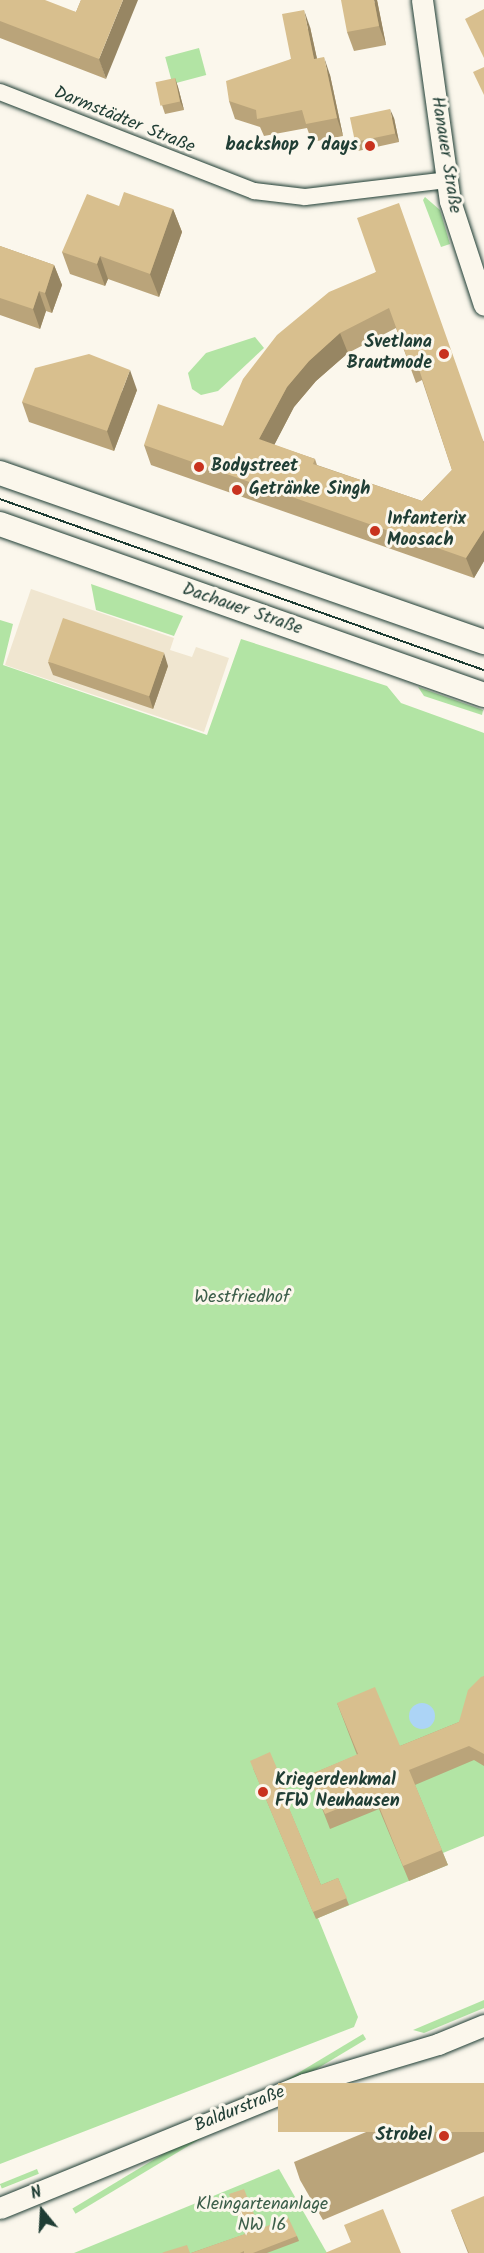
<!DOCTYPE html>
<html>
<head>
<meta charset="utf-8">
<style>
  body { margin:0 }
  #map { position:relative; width:484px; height:2253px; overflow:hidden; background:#fbf7ec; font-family:Kalam,sans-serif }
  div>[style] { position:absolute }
  .built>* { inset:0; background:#f0e6d0 }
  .green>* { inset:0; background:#b2e4a4; transform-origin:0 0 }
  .water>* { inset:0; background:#acd4f6 }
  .round { border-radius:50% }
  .roads { filter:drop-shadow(0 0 2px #1f3d34) drop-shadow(0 0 2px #1f3d34) }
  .minor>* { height:16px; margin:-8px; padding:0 8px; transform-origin:8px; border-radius:8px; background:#fbf7ec }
  .tertiary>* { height:21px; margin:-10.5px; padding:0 10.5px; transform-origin:10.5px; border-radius:10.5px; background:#fbf7ec }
  .secondary>* { height:24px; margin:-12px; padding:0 12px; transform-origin:12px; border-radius:12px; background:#fbf7ec }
  .tram>* { height:1.5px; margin:-0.75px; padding:0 0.75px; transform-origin:0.75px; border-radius:0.75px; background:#1f3d34 }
  .wall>* { inset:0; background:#baa47a }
  .shaded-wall>* { inset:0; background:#978663 }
  .building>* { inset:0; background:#d8bf8e; transform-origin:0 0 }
  .dots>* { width:16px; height:16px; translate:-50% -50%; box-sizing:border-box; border:3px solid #fbf7ec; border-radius:50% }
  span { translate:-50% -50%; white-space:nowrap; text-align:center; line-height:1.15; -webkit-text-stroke:6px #fbf7ec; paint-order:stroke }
  .street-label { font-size:18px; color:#1f3d34 }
  .poi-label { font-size:18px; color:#1f3d34; font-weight:700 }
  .right { translate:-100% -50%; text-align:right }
  .left { translate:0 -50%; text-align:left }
  .park-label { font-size:18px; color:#3c5e4a }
  .north { position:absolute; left:12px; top:2181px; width:60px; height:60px; -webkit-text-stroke:4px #fbf7ec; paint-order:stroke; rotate:342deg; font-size:16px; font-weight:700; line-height:24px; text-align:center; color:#1f3d34 }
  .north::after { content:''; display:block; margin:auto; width:21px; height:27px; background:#1f3d34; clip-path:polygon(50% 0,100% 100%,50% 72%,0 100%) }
</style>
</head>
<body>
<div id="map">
  <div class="built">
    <i style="clip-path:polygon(31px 589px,174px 638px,170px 650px,192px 657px,196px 647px,229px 658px,204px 732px,5px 665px)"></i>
  </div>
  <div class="green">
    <i style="left:199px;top:48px;width:28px;height:35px;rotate:75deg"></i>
    <i style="clip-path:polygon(425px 197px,440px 210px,450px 244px,441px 247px,423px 200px)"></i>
    <i style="clip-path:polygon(255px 337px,264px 348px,218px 391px,201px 395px,192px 389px,188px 373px,206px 353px)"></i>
    <i style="clip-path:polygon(91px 584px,183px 616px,174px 636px,96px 610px)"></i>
    <i style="clip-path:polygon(0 620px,13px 624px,3px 665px,207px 735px,241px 639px,387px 686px,401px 703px,484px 733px,484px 1836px,443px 1853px,448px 1865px,318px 1918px,358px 2017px,354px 2027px,0 2164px)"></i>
    <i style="clip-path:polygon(418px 687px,483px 710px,482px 715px,424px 696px)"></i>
    <i style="clip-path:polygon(484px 2000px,484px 2008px,424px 2033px,413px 2030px)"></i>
    <i style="left:363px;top:2034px;width:6px;height:339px;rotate:59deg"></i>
    <i style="left:37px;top:2169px;width:5px;height:40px;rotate:68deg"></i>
    <i style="clip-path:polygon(279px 2169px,327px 2253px,74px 2253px)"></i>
  </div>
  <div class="water">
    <i class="round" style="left:409px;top:1703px;width:26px;height:26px"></i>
  </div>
  <div class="roads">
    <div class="minor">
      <i style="left:0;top:92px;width:273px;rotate:21.3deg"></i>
      <i style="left:254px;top:191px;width:51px;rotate:6.7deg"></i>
      <i style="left:305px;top:197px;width:143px;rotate:-6.8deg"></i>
    </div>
    <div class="tertiary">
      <i style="left:422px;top:0;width:203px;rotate:82.1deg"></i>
      <i style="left:450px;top:201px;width:109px;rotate:71.9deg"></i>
      <i style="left:0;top:2208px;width:328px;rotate:-22.2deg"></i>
      <i style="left:304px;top:2084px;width:140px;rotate:-16.6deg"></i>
      <i style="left:438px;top:2044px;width:50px;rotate:-22.4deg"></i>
    </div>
    <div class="secondary">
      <i style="left:0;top:473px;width:513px;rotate:19.25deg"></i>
      <i style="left:0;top:524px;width:513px;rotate:19.46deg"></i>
    </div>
  </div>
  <div class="tram">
    <i style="left:0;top:499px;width:513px;rotate:19.46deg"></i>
  </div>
  <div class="wall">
    <i style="clip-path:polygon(0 0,76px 12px,81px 0,106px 79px,0 38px)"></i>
    <i style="clip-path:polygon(377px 0,386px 45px,354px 51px,347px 32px)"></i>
    <i style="clip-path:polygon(310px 27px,317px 59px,330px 75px,343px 136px,312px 142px,307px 128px,264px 136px,260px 127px,235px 119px,229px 101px,291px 59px)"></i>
    <i style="clip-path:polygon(175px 78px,178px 87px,184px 110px,165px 114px,162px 105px)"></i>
    <i style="clip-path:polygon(394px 118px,399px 142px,358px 151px,355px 142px)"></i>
    <i style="clip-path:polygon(119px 206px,173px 209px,182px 232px,159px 297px,108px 279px,105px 286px,70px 274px,62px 252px)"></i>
    <i style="clip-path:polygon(0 246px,54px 265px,62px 285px,52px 313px,46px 311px,40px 329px,0 315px)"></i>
    <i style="clip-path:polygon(evenodd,376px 272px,484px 442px,484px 561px,474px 578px,151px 465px,144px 445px,223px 426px,376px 272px,396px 328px,416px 383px,422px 380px,452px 470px,422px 501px,317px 465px,315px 459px,274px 445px,294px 407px,316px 381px,348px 353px,396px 328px)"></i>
    <i style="clip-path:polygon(137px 390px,114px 451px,29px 422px,22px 402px)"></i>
    <i style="clip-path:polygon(48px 662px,168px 666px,153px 709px,53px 675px)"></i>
    <i style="clip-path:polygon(484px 1676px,484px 1766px,474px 1760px,415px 1785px,448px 1865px,409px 1881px,379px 1809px,330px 1829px,309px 1775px,357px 1755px,337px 1703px,400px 1746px,459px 1722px)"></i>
    <i style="clip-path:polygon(253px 1768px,288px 1794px,291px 1802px,287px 1804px,321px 1885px,338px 1878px,349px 1905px,316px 1919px)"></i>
    <i style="clip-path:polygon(484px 2083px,484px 2152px,323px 2220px,300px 2180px,294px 2162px)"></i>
    <i style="clip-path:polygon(451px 2210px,484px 2253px,468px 2253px)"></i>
    <i style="clip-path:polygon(260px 2229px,297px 2236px,299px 2241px,267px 2253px,191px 2253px)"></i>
  </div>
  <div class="shaded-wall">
    <i style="clip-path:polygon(123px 0,138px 0,106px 79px,99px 59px)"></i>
    <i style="clip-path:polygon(374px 0,377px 0,386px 45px,379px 26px)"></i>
    <i style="clip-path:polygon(304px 10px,310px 27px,321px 77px,314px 59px)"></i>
    <i style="clip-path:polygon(324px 57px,330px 75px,343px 136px,337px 118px)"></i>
    <i style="clip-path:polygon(175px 78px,178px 87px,184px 110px,180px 101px)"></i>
    <i style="clip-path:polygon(390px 109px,394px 118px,399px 142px,395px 133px)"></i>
    <i style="clip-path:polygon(173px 209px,182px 232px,159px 297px,150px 274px)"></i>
    <i style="clip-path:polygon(100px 256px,108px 279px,105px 286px,97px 264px)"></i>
    <i style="clip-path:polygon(54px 265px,62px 285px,52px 313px,45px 293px)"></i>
    <i style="clip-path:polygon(39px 291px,46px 311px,40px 329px,33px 309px)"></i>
    <i style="clip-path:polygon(340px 333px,348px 353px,316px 381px,294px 407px,267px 459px,259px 439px,287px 387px,309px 361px)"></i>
    <i style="clip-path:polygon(130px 370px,137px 390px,114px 451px,107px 431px)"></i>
    <i style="clip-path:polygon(484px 530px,484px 561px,474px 578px,466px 558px)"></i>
    <i style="clip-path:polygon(164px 653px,168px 666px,153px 709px,149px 696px)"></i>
  </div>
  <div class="building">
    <i style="clip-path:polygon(0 0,45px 0,76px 12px,81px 0,123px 0,99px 59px,0 21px)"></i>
    <i style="clip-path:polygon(341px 0,374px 0,379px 26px,347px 32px)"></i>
    <i style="clip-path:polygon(484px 9px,484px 58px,465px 19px)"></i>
    <i style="clip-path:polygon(304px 10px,314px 59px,324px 57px,337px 118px,306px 124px,302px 110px,257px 119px,256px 110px,229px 101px,226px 81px,291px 59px,282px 14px)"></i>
    <i style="clip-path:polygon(484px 67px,484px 95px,473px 72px)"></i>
    <i style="left:175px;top:78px;width:24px;height:20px;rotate:78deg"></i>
    <i style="left:390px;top:109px;width:25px;height:41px;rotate:78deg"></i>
    <i style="clip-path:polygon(124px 192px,173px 209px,150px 274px,100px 256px,97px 264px,62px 252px,87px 194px,119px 206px)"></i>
    <i style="clip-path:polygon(evenodd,399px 203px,484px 443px,484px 530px,466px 558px,144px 445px,158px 404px,223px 426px,243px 379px,277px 335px,329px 292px,376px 272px,357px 218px,399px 203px,389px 308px,409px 363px,416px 360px,452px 470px,422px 501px,313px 464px,315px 459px,259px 439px,287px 387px,309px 361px,340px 333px,389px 308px)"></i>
    <i style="clip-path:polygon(0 246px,54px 265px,45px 293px,39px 291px,33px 309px,0 298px)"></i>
    <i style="clip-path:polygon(89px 354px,130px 370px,107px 431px,22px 402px,35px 368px)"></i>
    <i style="left:63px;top:618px;width:107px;height:46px;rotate:19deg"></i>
    <i style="clip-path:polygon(484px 1676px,484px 1754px,469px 1746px,409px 1770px,442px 1850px,403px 1866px,374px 1794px,325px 1814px,309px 1775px,358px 1754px,337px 1703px,375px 1687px,400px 1746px,459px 1722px,468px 1690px,481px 1677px)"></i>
    <i style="clip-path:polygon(270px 1752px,288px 1794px,284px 1796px,321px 1885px,338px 1878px,347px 1898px,313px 1912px,250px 1761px)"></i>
    <i style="left:484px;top:2083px;width:49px;height:206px;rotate:90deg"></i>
    <i style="clip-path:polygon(244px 2189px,260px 2229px,288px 2217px,297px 2236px,253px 2253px,244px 2253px,244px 2251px,240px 2253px,191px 2253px,245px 2234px,229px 2194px)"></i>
    <i style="clip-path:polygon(484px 2196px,484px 2253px,469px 2253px,451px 2210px)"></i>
    <i style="clip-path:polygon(383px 2209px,401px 2253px,325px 2253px,351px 2242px,344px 2225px)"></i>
    <i style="clip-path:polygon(187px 2245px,190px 2253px,162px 2253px,164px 2252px)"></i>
  </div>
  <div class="dots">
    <i style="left:370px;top:146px;background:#c8321e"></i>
    <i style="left:444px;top:354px;background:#c8321e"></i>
    <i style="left:199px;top:467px;background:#c8321e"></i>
    <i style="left:237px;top:490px;background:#c8321e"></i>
    <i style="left:375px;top:531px;background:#c8321e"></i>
    <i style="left:263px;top:1792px;background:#c8321e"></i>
    <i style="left:444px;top:2136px;background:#c8321e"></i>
  </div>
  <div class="street-label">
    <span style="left:124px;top:121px;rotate:22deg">Darmstädter Straße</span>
    <span style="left:445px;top:155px;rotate:81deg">Hanauer Straße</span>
    <span style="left:242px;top:610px;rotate:19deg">Dachauer Straße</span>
    <span style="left:240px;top:2110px;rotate:-22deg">Baldurstraße</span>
  </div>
  <div class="poi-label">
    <span class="right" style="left:358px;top:146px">backshop 7 days</span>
    <span class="right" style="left:432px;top:354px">Svetlana<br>Brautmode</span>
    <span class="left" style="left:211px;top:467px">Bodystreet</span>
    <span class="left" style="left:249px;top:490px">Getränke Singh</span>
    <span class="left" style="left:387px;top:531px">Infanterix<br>Moosach</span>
    <span class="left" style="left:275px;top:1792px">Kriegerdenkmal<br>FFW Neuhausen</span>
    <span class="right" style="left:432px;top:2136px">Strobel</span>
  </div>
  <div class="park-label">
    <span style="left:242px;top:1298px">Westfriedhof</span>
    <span style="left:262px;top:2216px">Kleingartenanlage<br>NW 16</span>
  </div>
  <div class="north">N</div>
</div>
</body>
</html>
